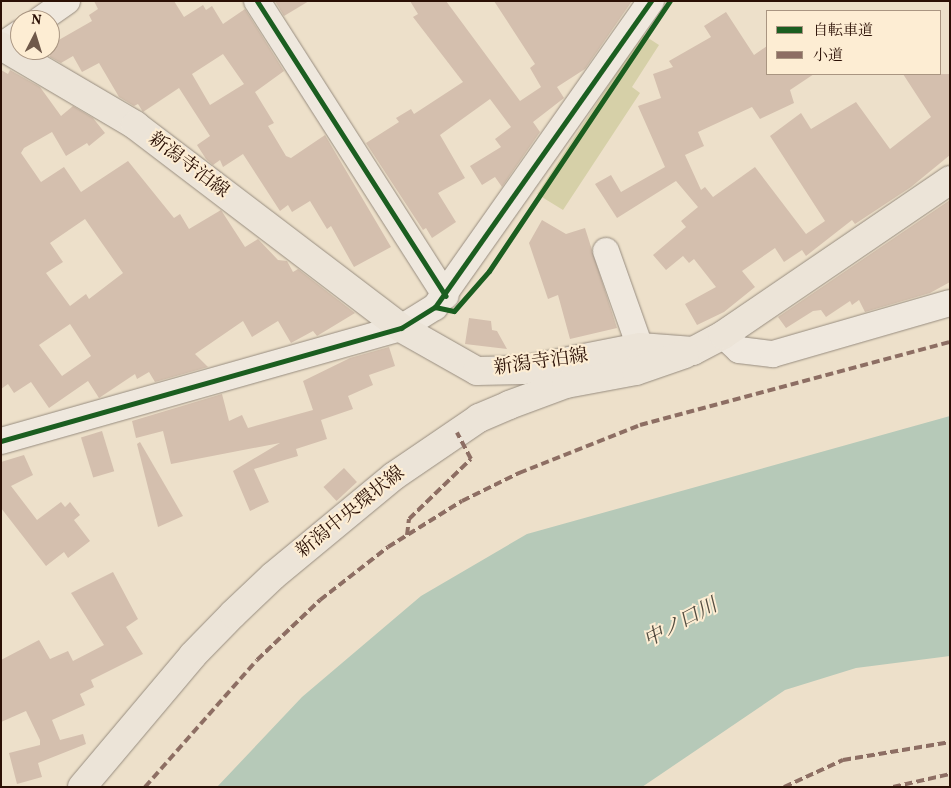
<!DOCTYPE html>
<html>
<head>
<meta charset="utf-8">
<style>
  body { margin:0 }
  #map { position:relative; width:951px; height:788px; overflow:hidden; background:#ede0ca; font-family:Vollkorn,"Noto Serif JP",serif }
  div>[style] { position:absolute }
  .green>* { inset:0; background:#d6d0a8 }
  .water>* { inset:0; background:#b6c9b8 }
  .building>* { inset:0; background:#d4bfae; transform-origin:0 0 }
  .roads { filter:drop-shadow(0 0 1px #978c7f) drop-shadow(0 0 1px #978c7f) }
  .minor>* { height:26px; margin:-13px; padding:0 13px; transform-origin:13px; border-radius:13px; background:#efe8de }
  .major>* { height:28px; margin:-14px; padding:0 14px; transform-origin:14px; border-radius:14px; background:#ece4d8 }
  .quiet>* { height:4px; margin-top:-2px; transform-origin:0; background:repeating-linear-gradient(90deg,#8d6e63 0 8px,transparent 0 12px) }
  .cycleway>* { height:5px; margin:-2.5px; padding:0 2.5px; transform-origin:2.5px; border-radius:2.5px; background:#1b5e20 }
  span { translate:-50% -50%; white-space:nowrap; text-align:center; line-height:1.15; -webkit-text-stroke:4px #fdedd3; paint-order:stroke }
  .street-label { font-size:19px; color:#2b1005 }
  .water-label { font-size:20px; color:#544d41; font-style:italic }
  .frame { position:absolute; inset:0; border:2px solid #2b1005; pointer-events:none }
  .legend { position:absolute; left:766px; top:10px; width:175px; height:65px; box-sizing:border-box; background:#fdedd3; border:1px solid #a99581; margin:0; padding:6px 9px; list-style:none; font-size:15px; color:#2b1005 }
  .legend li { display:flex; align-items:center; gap:10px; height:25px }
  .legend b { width:25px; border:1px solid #a99581 }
  .north { position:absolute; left:10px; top:10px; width:50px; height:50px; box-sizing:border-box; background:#fdedd3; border:1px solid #a99581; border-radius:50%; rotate:5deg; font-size:14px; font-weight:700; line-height:20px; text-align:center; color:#2b1005 }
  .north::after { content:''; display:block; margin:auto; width:18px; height:22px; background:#6f594a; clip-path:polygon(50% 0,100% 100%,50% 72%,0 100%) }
</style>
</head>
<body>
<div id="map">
  <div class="green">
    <i style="clip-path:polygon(642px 34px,659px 45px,632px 87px,640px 93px,563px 210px,537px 194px)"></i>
  </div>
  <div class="water">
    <i style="clip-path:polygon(950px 416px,950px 656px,856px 668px,785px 690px,642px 787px,217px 787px,302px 697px,421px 596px,527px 534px)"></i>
  </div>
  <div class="building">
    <i style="clip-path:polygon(evenodd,94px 1px,174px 1px,184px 17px,203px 5px,206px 10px,212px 6px,223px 24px,245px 9px,284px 71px,255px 92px,274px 123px,268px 126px,286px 156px,291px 158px,325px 135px,391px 247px,354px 267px,331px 226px,327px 229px,310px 201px,292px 212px,288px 205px,280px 211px,243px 154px,223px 167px,220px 160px,213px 165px,206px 159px,197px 145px,210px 136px,179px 88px,143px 112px,138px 104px,134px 106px,119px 97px,99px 63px,82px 72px,73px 56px,61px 63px,50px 57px,50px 45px,92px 21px,89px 15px,98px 9px,94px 1px,223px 54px,244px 84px,210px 105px,192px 74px,223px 54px)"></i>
    <i style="clip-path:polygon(275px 1px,309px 1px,284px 16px)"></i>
    <i style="clip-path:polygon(410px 1px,446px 1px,520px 101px,541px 87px,530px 68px,535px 64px,494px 1px,632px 1px,585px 69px,557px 87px,564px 98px,533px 122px,540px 132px,502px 187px,495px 177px,482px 185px,470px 166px,501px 147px,495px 139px,511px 127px,490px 99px,440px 135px,465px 178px,438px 193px,456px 222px,432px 238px,426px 228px,423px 230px,366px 143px,399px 122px,396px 118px,411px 109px,414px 114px,463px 82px,413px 17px,418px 14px)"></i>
    <i style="clip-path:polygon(726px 12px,754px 55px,767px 46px,767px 74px,814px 74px,790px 90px,794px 103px,760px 119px,752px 107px,698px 132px,704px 146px,685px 155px,701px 190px,705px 187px,713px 197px,755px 167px,806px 234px,825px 221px,770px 136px,801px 113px,811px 129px,856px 102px,890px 149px,931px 117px,903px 74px,950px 74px,950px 155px,911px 187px,855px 224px,852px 220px,806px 256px,802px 250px,784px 262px,775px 248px,742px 271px,755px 287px,724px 312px,697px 325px,685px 304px,716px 287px,694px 259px,689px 263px,683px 256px,666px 270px,653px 255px,686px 227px,681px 221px,698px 207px,676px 181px,617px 218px,595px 184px,611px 175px,621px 192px,665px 167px,638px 106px,661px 98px,653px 74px,673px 67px,669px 61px,711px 37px,704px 26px)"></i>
    <i style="clip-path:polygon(evenodd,1px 70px,8px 74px,10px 70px,40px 87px,61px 116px,73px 106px,93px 118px,105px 133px,89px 146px,87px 143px,66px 156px,52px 132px,24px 148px,21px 153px,41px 182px,64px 167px,81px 192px,128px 161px,174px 218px,180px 214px,189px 229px,221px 210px,245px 247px,258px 239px,278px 260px,287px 261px,293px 272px,298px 269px,355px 313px,317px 336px,313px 331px,291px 343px,278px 321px,252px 337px,243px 321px,195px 354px,208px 367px,155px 382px,149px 372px,137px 379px,135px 374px,99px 398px,88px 381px,49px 408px,31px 382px,14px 393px,8px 384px,1px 389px,1px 70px,85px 219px,123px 273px,89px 299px,86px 294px,70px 306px,46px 273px,63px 262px,50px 243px,85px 219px,1px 70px,70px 324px,91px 356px,62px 376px,39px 345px,70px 324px)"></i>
    <i style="clip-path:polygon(950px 200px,950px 282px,930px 293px,865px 312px,859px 300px,852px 305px,850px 301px,826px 317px,821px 310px,813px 311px,786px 328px,778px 317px)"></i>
    <i style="clip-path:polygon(542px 220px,566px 234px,585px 228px,617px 328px,570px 339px,558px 295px,548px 299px,529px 243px)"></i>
    <i style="clip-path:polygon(469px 318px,491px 321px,492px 330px,497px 331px,507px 349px,465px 344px)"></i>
    <i style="clip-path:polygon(389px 347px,395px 366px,369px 375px,373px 385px,348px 396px,353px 409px,321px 420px,327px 439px,296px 449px,298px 456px,254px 469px,269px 502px,250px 511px,233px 471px,280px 443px,171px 464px,163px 431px,136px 438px,132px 421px,222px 394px,229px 421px,242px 415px,248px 428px,313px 410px,303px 381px,350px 358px)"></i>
    <i style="left:102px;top:431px;width:42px;height:22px;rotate:73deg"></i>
    <i style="clip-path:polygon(140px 442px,183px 516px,158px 527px,137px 444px)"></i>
    <i style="clip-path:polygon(24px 455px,33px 475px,11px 486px,37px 520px,61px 502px,65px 507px,70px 502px,80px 515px,74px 520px,90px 541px,68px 558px,64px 552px,46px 566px,1px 508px,1px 462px)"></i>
    <i style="left:344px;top:468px;width:19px;height:28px;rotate:47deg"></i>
    <i style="clip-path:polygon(113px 572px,138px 619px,126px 627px,143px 654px,91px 680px,94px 687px,80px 694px,85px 705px,52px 720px,60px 740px,83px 734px,86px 744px,38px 763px,42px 777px,17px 784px,9px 753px,40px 745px,40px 740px,26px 711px,1px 722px,1px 660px,39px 640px,50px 659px,68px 651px,73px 661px,104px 645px,71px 593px)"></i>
  </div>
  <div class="roads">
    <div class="minor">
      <i style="left:257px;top:1px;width:350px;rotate:57.4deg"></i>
      <i style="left:40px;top:20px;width:33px;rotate:-35deg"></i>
      <i style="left:1px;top:46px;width:23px;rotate:-34deg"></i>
      <i style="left:606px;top:251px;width:102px;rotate:70.5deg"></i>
      <i style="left:723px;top:335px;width:22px;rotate:43deg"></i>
      <i style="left:739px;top:350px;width:34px;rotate:7deg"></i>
      <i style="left:773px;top:354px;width:184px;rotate:-16.1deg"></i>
      <i style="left:1px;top:441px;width:416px;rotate:-15.8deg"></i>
      <i style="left:401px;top:328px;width:40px;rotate:-32deg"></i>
      <i style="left:435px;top:307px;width:375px;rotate:-54.8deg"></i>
    </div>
    <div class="major">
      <i style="left:1px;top:46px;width:156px;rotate:30.5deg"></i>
      <i style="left:135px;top:125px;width:335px;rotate:37.3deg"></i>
      <i style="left:401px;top:328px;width:87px;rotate:29.5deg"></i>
      <i style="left:477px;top:371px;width:46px;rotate:-1.2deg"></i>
      <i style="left:523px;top:370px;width:119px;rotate:-11.1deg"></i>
      <i style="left:640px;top:347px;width:53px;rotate:4.3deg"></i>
      <i style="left:693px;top:351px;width:34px;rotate:-28deg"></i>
      <i style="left:723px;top:335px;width:275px;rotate:-34.3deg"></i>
      <i style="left:82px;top:787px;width:172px;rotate:-49.9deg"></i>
      <i style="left:193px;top:655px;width:57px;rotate:-45.7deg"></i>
      <i style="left:233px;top:614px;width:55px;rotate:-43.5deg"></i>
      <i style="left:273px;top:576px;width:157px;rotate:-39.6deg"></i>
      <i style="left:394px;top:476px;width:103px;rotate:-34.3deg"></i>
      <i style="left:479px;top:418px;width:33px;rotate:-23deg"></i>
      <i style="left:509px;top:405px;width:61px;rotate:-20.2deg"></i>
      <i style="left:566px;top:384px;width:71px;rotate:-10.5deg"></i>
      <i style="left:636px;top:371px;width:52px;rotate:-19.1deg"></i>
    </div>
  </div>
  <div class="quiet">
    <i style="left:407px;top:535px;width:16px;rotate:-83deg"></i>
    <i style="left:409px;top:519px;width:86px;rotate:-44.1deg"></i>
    <i style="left:471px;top:459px;width:30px;rotate:-118deg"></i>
    <i style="left:145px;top:787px;width:169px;rotate:-48.6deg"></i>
    <i style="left:257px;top:660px;width:87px;rotate:-43.6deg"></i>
    <i style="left:320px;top:600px;width:86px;rotate:-37.9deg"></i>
    <i style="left:388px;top:547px;width:87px;rotate:-31.9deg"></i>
    <i style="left:462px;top:501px;width:64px;rotate:-26.2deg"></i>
    <i style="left:519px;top:473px;width:130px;rotate:-21.6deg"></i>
    <i style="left:640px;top:425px;width:321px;rotate:-15deg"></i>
    <i style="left:784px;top:787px;width:65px;rotate:-24.6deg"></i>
    <i style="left:843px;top:760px;width:109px;rotate:-9.5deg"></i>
    <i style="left:893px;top:787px;width:58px;rotate:-12.8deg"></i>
  </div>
  <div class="cycleway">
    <i style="left:257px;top:1px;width:350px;rotate:57.4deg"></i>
    <i style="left:435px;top:307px;width:19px;rotate:12deg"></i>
    <i style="left:454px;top:311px;width:53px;rotate:-48.8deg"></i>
    <i style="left:489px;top:271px;width:325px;rotate:-56.2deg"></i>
    <i style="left:1px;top:441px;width:416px;rotate:-15.8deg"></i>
    <i style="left:401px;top:328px;width:40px;rotate:-32deg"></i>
    <i style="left:435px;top:307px;width:375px;rotate:-54.8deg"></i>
  </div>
  <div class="street-label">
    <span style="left:188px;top:166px;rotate:37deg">新潟寺泊線</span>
    <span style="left:541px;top:363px;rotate:-8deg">新潟寺泊線</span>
    <span style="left:351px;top:513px;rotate:-39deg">新潟中央環状線</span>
  </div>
  <div class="water-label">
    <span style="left:681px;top:624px;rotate:-28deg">中ノ口川</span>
  </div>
  <div class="frame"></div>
  <ul class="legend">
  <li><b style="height:6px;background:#1b5e20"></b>自転車道</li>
  <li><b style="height:6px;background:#8d6e63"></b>小道</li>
  </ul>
  <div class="north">N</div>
</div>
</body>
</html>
